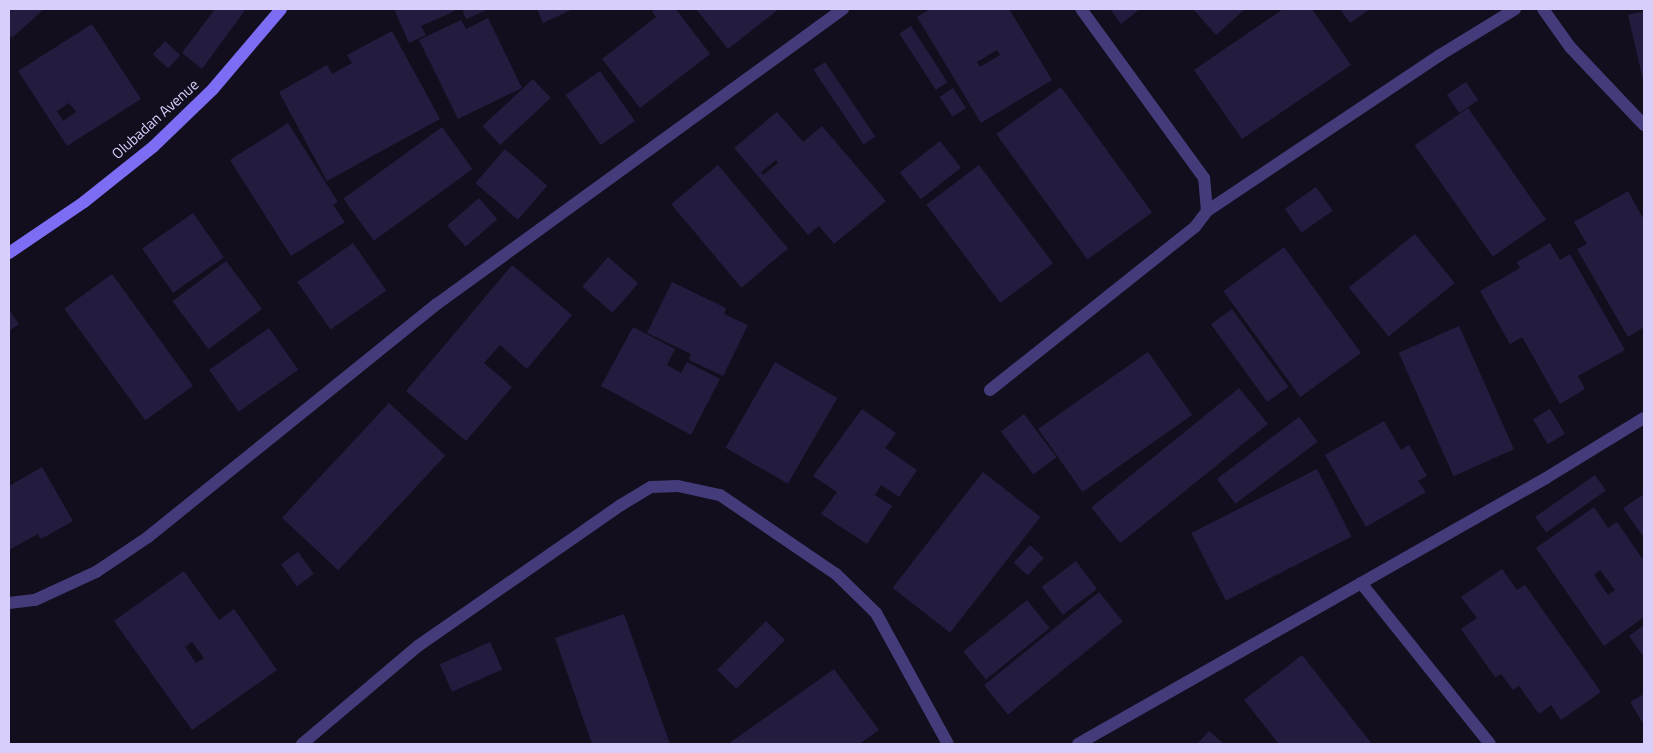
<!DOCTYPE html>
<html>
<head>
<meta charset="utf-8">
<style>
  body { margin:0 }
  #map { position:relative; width:1653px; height:753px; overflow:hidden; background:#120e1e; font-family:"Titillium Web",sans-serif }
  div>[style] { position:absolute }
  .building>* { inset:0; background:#251b3e; transform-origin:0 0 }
  .street>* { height:12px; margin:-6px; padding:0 6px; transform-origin:6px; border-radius:6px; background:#443c7a }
  .secondary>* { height:12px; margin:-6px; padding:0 6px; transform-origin:6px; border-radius:6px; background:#7c6df4 }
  span { translate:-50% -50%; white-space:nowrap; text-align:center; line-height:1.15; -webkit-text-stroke:4px #120e1e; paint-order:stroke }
  .street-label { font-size:15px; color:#d7cefb }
  .frame { position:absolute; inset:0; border:10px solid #d7cefb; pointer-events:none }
</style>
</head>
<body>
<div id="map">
  <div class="building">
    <i style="clip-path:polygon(9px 9px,44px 9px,12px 38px,9px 34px)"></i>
    <i style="clip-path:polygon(215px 9px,246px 9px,202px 69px,182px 53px)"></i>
    <i style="clip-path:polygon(394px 9px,455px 9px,455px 11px,421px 26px,426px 35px,409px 43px)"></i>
    <i style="clip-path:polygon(462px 9px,489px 9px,466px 19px)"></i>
    <i style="clip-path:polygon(537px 9px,573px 9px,543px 23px)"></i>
    <i style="clip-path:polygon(655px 9px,676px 9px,710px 54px,640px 108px,602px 59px,656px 17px,652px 11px)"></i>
    <i style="clip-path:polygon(696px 9px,779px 9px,728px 49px)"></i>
    <i style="clip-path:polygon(evenodd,930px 9px,1009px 9px,1052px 80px,981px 123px,917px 17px,930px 9px,997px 50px,1000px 55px,980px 67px,977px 62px,997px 50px)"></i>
    <i style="clip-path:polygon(1110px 9px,1140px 9px,1121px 24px)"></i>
    <i style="clip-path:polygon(1193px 9px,1245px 9px,1216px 35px)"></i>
    <i style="clip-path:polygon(1283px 9px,1312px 9px,1351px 65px,1242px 139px,1194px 70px)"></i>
    <i style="clip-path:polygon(1340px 9px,1370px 9px,1350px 23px)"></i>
    <i style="clip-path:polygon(1644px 11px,1644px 80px,1643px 80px,1628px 15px)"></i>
    <i style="clip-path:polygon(488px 18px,522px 88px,458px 119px,419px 40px,461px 20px,466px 29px)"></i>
    <i style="clip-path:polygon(evenodd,92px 24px,141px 99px,67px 146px,18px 71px,92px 24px,69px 103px,76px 112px,63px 121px,57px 111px,69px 103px)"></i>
    <i style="left:911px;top:26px;width:67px;height:14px;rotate:57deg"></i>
    <i style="clip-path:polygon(392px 31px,440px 119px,327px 181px,279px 92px,327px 65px,332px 74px,352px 63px,347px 55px)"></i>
    <i style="left:165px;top:41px;width:21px;height:18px;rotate:43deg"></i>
    <i style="left:825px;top:62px;width:90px;height:14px;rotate:56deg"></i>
    <i style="left:600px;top:71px;width:61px;height:42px;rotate:55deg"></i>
    <i style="left:533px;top:79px;width:26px;height:69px;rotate:47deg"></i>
    <i style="left:1466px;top:82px;width:22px;height:23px;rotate:56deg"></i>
    <i style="left:1061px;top:87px;width:155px;height:80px;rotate:54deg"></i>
    <i style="left:953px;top:88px;width:24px;height:16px;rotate:57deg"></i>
    <i style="left:1468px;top:108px;width:136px;height:65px;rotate:55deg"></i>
    <i style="clip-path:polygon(evenodd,777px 112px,803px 142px,822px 126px,886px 201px,834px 244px,819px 226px,808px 235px,734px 148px,777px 112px,776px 160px,778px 163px,763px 175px,761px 172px,776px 160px)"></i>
    <i style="clip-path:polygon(288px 123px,338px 202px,333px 205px,345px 222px,291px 256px,230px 160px)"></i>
    <i style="left:442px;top:127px;width:52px;height:122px;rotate:54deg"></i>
    <i style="left:940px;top:141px;width:34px;height:51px;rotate:52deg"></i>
    <i style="left:505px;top:149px;width:56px;height:45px;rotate:41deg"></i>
    <i style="left:718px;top:165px;width:109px;height:61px;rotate:50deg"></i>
    <i style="left:979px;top:165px;width:123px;height:66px;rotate:53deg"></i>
    <i style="left:1316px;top:187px;width:29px;height:38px;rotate:55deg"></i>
    <i style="clip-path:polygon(1628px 191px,1644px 220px,1644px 327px,1628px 337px,1577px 249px,1587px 244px,1574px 222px)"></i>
    <i style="left:479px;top:198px;width:28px;height:42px;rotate:49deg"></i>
    <i style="left:193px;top:213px;width:54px;height:62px;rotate:55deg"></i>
    <i style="left:1415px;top:234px;width:63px;height:85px;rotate:51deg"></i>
    <i style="left:353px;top:243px;width:58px;height:68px;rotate:55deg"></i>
    <i style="clip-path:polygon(1550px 243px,1560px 260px,1570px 254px,1625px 350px,1578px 376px,1585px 389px,1560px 404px,1522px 337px,1510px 344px,1480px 291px,1520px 268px,1517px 262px)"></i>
    <i style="left:1284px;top:247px;width:131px;height:75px;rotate:54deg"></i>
    <i style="left:608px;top:257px;width:40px;height:39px;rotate:41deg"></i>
    <i style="left:226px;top:261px;width:60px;height:67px;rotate:53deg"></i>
    <i style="clip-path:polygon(512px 265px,572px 315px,527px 369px,500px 345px,484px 363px,512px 387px,466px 441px,406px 391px)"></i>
    <i style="left:112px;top:274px;width:138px;height:59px;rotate:54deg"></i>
    <i style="clip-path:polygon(672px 282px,726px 308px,724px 314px,748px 325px,723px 376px,689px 360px,691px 354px,647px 333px)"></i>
    <i style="left:1232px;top:309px;width:96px;height:26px;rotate:54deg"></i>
    <i style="clip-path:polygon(9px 310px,19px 324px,9px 331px)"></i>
    <i style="left:1459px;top:326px;width:135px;height:66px;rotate:66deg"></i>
    <i style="clip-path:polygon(633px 327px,675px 349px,667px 365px,681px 373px,687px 362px,720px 379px,691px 435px,601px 386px)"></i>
    <i style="left:269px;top:328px;width:51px;height:73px;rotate:55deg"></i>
    <i style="left:1148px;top:352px;width:77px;height:134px;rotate:55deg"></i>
    <i style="left:775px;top:362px;width:72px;height:99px;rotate:30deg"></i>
    <i style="left:1239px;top:388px;width:46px;height:190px;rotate:51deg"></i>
    <i style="left:389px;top:403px;width:77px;height:157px;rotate:43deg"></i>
    <i style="clip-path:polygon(862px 409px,896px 433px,885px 448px,917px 470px,899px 497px,881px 485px,875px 495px,892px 506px,867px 544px,821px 514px,837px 492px,813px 476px)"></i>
    <i style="left:1550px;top:409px;width:29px;height:20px;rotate:59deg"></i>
    <i style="left:1024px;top:414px;width:54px;height:29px;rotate:53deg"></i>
    <i style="left:1299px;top:417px;width:31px;height:103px;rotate:53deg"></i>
    <i style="clip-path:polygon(1384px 421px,1401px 450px,1409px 445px,1427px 476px,1418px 481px,1426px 492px,1366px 527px,1325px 455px)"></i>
    <i style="clip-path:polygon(42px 467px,73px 521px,41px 539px,38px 534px,9px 550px,9px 486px)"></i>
    <i style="left:1317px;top:469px;width:76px;height:141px;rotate:63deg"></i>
    <i style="left:983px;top:472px;width:73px;height:147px;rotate:38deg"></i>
    <i style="left:1595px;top:475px;width:19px;height:73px;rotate:55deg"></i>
    <i style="clip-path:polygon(1644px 494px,1644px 538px,1623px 508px)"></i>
    <i style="clip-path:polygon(evenodd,1594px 507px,1608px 528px,1617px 522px,1644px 561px,1644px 617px,1604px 646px,1536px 548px,1594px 507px,1600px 570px,1615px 590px,1608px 595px,1594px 575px,1600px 570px)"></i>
    <i style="left:1030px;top:545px;width:19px;height:24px;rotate:43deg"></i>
    <i style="left:298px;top:552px;width:27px;height:21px;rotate:54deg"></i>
    <i style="left:1076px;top:561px;width:35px;height:43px;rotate:53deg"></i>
    <i style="clip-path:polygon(1502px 569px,1517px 590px,1525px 585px,1601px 692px,1561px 720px,1551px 705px,1539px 714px,1519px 686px,1513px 690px,1501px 674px,1495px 677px,1461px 629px,1477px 618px,1461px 597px)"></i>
    <i style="clip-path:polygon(evenodd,184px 571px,219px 620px,234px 609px,277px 670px,192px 730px,114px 621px,184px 571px,192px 642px,204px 658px,196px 663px,185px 647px,192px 642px)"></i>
    <i style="left:1099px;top:592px;width:38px;height:148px;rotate:51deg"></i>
    <i style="left:1027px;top:600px;width:36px;height:82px;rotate:51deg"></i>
    <i style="clip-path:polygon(624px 614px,670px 744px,592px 744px,555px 638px)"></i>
    <i style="left:766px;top:621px;width:27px;height:69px;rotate:45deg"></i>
    <i style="clip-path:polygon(1644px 625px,1644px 657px,1629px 636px)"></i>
    <i style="left:490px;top:642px;width:30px;height:55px;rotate:66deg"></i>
    <i style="clip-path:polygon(1302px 655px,1372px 744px,1279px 744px,1244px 700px)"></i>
    <i style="clip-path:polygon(834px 669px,879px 730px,859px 744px,728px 744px)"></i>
    <i style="clip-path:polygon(1644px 694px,1644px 725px,1630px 702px)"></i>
    <i style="clip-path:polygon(1209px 731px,1224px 744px,1197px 744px)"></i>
  </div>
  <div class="street">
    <i style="left:1543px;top:9px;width:47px;rotate:54.6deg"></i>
    <i style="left:1570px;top:47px;width:108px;rotate:46.5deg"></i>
    <i style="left:1207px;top:211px;width:280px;rotate:-33.8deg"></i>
    <i style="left:1440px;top:55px;width:88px;rotate:-31.5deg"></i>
    <i style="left:990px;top:390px;width:262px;rotate:-38.5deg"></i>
    <i style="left:1195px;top:227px;width:20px;rotate:-53deg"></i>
    <i style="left:1207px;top:211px;width:33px;rotate:-95deg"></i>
    <i style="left:1204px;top:178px;width:209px;rotate:-126deg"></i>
    <i style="left:1361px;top:583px;width:206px;rotate:51.3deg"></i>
    <i style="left:9px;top:603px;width:26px;rotate:-7deg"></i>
    <i style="left:35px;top:600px;width:67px;rotate:-24.7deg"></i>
    <i style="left:96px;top:572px;width:63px;rotate:-33.9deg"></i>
    <i style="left:148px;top:537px;width:371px;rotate:-38.9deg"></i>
    <i style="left:437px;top:304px;width:502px;rotate:-36deg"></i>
    <i style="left:302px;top:744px;width:152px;rotate:-40.2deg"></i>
    <i style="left:418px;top:646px;width:247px;rotate:-34.8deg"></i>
    <i style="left:621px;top:505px;width:35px;rotate:-31deg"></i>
    <i style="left:651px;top:487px;width:27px;rotate:-2deg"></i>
    <i style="left:678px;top:486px;width:43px;rotate:12.1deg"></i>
    <i style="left:720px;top:495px;width:140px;rotate:34.3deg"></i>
    <i style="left:836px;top:574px;width:56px;rotate:44.3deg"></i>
    <i style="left:876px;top:613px;width:149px;rotate:61.2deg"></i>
    <i style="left:1078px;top:744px;width:538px;rotate:-29.61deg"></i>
    <i style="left:1546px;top:478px;width:115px;rotate:-31.5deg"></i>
  </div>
  <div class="secondary">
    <i style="left:9px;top:253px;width:91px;rotate:-34.2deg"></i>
    <i style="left:84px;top:202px;width:88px;rotate:-38.6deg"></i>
    <i style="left:153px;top:147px;width:83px;rotate:-44deg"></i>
    <i style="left:213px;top:89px;width:105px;rotate:-49.6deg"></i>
  </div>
  <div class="street-label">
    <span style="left:155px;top:119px;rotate:-42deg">Olubadan Avenue</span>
  </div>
  <div class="frame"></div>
</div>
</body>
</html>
